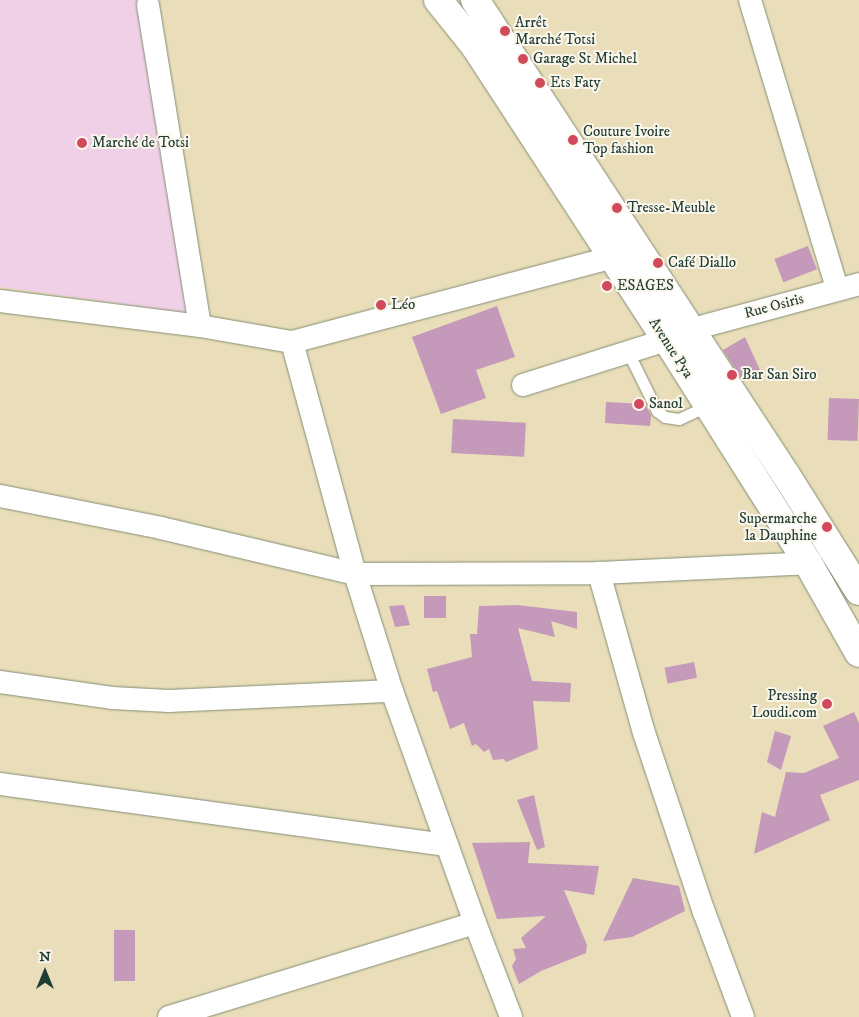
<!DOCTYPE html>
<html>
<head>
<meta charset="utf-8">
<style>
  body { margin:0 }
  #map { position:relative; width:859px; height:1017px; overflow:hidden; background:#e9deb9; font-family:"IM FELL DW Pica",serif }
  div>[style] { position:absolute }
  .built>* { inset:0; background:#efd0e6 }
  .building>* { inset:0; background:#c499b9; transform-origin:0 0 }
  .roads { filter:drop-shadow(0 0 1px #848e76) drop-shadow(0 0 1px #848e76) }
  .service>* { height:11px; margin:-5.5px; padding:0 5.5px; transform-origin:5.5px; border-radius:5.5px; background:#fff }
  .minor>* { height:22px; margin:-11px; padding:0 11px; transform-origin:11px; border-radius:11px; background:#fff }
  .secondary>* { height:28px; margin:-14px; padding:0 14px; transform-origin:14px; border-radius:14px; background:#fff }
  .dots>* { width:14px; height:14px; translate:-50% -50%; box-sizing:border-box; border:2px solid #fbf7ec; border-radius:50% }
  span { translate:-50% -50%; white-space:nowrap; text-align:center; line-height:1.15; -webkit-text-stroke:4px #fbf7ec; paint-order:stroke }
  .poi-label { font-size:15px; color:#1f3d34 }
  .left { translate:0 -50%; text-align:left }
  .right { translate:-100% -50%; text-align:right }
  .street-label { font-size:15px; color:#1f3d34 }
  .north { position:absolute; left:20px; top:947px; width:50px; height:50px; -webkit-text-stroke:4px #fbf7ec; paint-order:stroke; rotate:0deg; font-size:14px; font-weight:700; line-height:20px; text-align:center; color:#1f3d34 }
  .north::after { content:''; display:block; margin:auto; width:18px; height:22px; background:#1f3d34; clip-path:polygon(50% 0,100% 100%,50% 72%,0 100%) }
</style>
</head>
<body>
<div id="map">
  <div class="built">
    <i style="clip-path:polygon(0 0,144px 0,188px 313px,0 287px)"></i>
  </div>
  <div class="building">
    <i style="left:808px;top:246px;width:25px;height:36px;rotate:69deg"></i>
    <i style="clip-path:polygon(497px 306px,515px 357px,476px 370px,486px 398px,441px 414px,412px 337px)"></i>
    <i style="clip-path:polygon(745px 337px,760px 370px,741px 378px,723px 350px)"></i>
    <i style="left:829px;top:398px;width:30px;height:42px;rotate:2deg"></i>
    <i style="clip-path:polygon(606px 402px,645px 404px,651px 415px,650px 426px,605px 423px)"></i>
    <i style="left:453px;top:419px;width:73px;height:34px;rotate:3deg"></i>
    <i style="left:424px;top:596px;width:22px;height:22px"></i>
    <i style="clip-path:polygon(404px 605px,410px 625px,395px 627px,389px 606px)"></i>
    <i style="clip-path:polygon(517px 605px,577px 612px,577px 629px,551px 621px,555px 637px,518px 628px,532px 681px,571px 683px,570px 702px,533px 701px,538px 749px,506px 762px,504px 759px,493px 760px,489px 749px,484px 752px,476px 744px,472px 746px,464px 723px,450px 729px,437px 691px,433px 692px,427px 669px,472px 657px,470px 634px,477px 634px,479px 606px)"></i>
    <i style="left:694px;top:662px;width:16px;height:30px;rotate:79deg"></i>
    <i style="clip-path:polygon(854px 712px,859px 723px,859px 780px,820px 795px,830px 820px,754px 854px,762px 812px,775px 817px,786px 772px,804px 773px,839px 758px,823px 726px)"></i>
    <i style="clip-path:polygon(775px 731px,791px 736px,781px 770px,767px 762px)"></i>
    <i style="clip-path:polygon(534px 795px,545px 847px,537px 850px,517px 800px)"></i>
    <i style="clip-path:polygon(530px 842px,528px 863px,599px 866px,594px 895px,564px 890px,587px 945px,586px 953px,541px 971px,519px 984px,512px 966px,516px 959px,513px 949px,526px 948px,521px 938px,546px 916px,497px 919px,472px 843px)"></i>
    <i style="clip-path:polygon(633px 878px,679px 886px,685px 911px,632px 937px,603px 941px)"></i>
    <i style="left:114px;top:930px;width:21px;height:51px"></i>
  </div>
  <div class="roads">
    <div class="service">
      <i style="left:628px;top:352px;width:66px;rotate:63.8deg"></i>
      <i style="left:657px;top:411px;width:10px;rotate:37deg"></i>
      <i style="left:665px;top:417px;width:14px;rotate:8deg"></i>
      <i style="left:679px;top:419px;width:33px;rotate:-25deg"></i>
    </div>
    <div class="minor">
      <i style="left:750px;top:0;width:302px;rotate:73.2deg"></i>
      <i style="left:148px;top:5px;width:325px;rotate:80.8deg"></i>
      <i style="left:0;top:301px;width:202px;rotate:7.1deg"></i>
      <i style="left:200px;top:326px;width:93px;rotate:9.9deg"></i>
      <i style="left:292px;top:342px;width:330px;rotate:-14.8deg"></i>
      <i style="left:292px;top:342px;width:240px;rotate:74.8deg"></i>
      <i style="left:355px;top:574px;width:123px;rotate:72.5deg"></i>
      <i style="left:392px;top:691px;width:246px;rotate:70.3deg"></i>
      <i style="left:475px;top:923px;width:101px;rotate:69deg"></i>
      <i style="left:523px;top:385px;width:151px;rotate:-17.4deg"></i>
      <i style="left:667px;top:340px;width:24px;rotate:-24deg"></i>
      <i style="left:689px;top:330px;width:176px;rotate:-15.1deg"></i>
      <i style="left:0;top:496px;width:164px;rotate:11.2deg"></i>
      <i style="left:161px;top:528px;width:199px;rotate:13.3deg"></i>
      <i style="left:355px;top:574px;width:244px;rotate:-0.2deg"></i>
      <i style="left:599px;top:573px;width:209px;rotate:-2.7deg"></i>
      <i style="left:599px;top:573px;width:166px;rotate:74.3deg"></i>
      <i style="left:644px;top:733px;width:189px;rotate:71.5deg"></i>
      <i style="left:704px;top:912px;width:112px;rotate:69.6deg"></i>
      <i style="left:0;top:682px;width:113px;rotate:8.1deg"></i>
      <i style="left:112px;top:698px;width:57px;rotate:3deg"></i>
      <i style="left:169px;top:701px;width:223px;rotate:-2.6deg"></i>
      <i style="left:0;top:784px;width:451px;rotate:7.8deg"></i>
      <i style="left:169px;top:1017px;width:320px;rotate:-17.1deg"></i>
    </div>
    <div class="secondary">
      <i style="left:438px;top:0;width:59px;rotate:51.2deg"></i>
      <i style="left:475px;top:46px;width:351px;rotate:56.9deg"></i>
      <i style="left:667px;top:340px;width:264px;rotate:57.7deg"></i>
      <i style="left:808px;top:563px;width:103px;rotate:60.5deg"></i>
      <i style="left:475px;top:0;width:568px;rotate:56.79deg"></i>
      <i style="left:786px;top:475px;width:137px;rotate:57.8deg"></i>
    </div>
  </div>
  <div class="dots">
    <i style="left:505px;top:31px;background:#d1495b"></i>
    <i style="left:523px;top:59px;background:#d1495b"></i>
    <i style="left:540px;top:83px;background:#d1495b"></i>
    <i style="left:573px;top:140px;background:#d1495b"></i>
    <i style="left:82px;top:143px;background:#d1495b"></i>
    <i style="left:617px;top:208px;background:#d1495b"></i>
    <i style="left:658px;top:263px;background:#d1495b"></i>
    <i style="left:607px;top:286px;background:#d1495b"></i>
    <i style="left:381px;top:305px;background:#d1495b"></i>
    <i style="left:732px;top:375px;background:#d1495b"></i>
    <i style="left:639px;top:404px;background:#d1495b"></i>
    <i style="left:827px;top:527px;background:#d1495b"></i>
    <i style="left:827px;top:704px;background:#d1495b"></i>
  </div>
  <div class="poi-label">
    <span class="left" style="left:515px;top:31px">Arrêt<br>Marché Totsi</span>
    <span class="left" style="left:533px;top:59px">Garage St Michel</span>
    <span class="left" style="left:550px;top:83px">Ets Faty</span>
    <span class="left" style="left:583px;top:140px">Couture Ivoire<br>Top fashion</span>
    <span class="left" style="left:92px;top:143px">Marché de Totsi</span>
    <span class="left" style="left:627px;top:208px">Tresse-Meuble</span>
    <span class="left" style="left:668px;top:263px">Café Diallo</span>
    <span class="left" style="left:617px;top:286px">ESAGES</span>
    <span class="left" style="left:391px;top:305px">Léo</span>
    <span class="left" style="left:742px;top:375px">Bar San Siro</span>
    <span class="left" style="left:649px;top:404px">Sanol</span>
    <span class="right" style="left:817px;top:527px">Supermarche<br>la Dauphine</span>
    <span class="right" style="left:817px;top:704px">Pressing<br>Loudi.com</span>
  </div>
  <div class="street-label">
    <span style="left:774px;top:306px;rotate:-15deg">Rue Osiris</span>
    <span style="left:671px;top:348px;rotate:57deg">Avenue Pya</span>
  </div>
  <div class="north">N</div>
</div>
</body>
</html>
